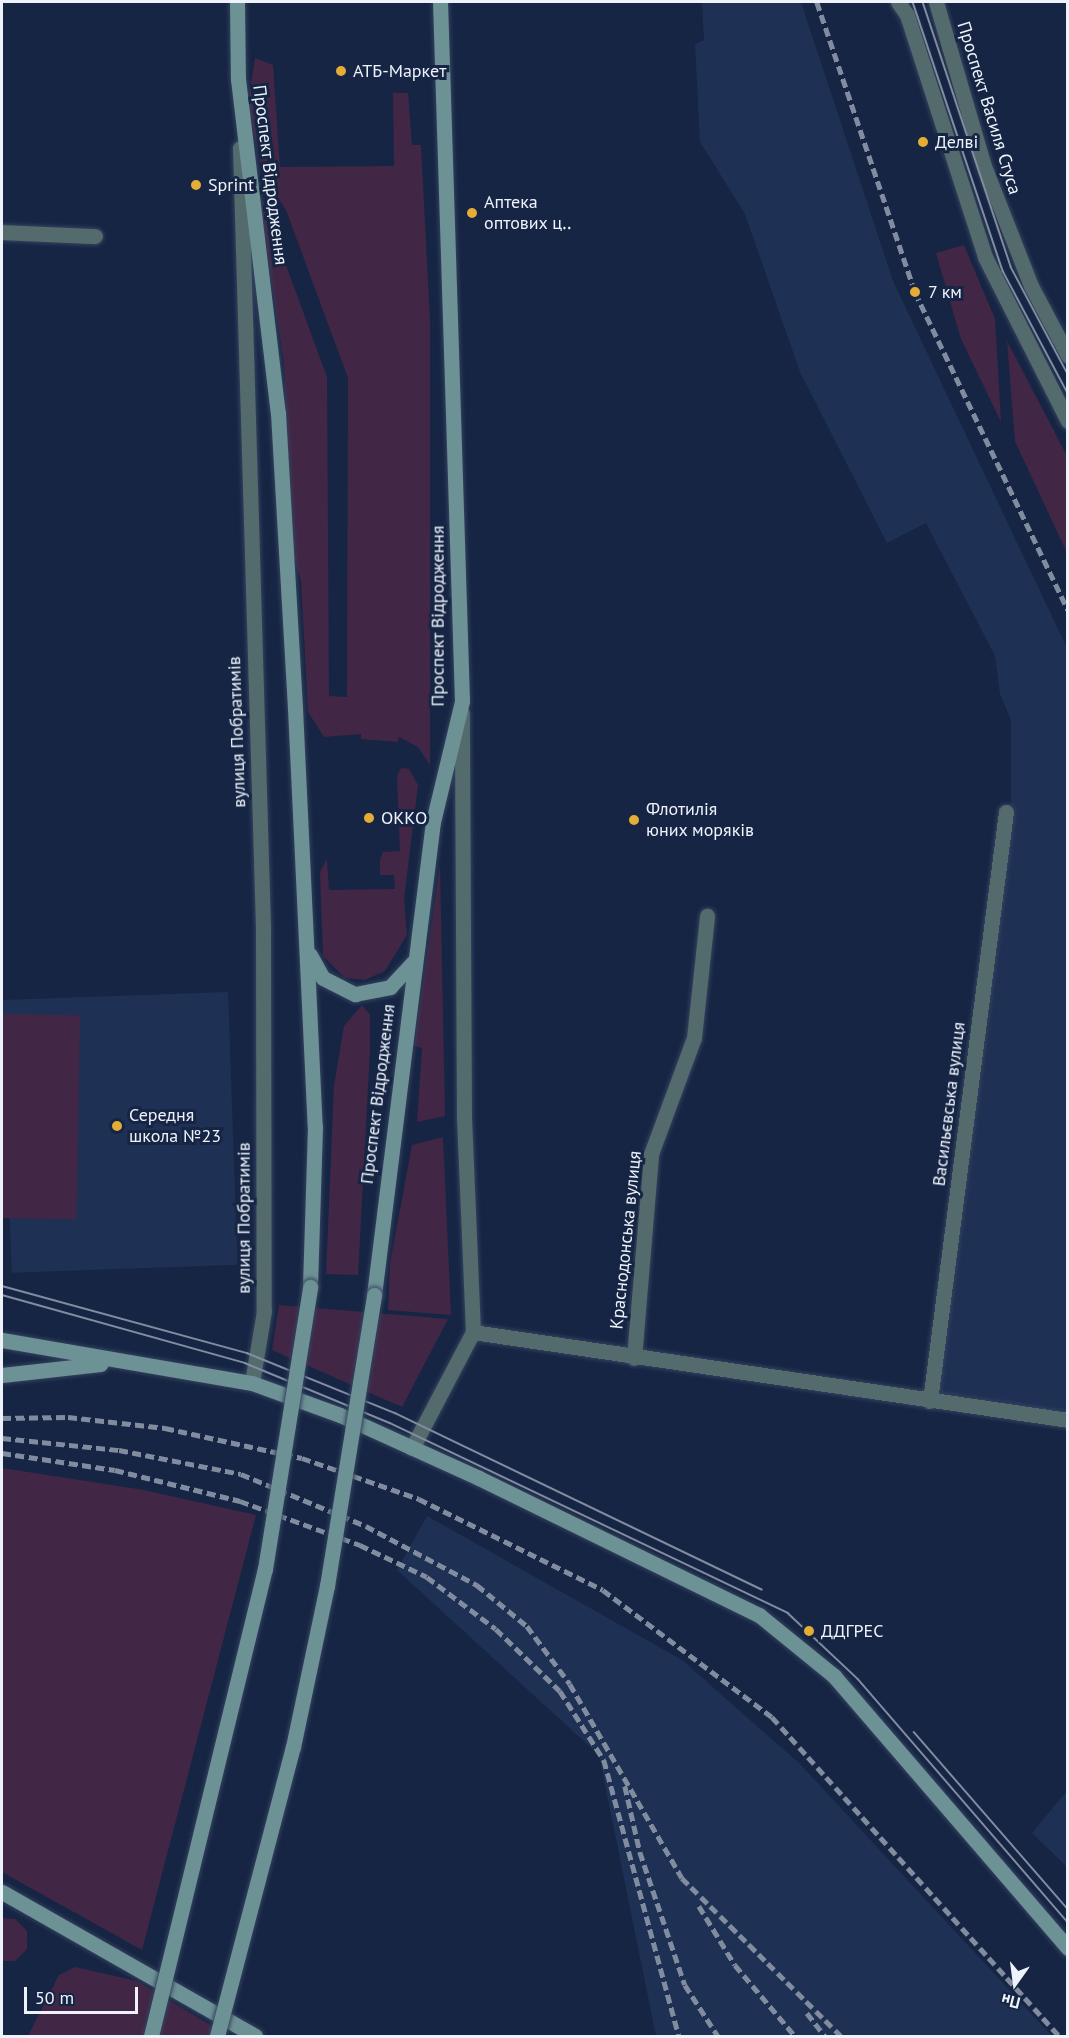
<!DOCTYPE html>
<html>
<head>
<meta charset="utf-8">
<style>
  body { margin:0 }
  #map { position:relative; width:1069px; height:2038px; overflow:hidden; background:#162544; font-family:"PT Sans",sans-serif }
  div>[style] { position:absolute }
  .built>* { inset:0; background:#1e3154; transform-origin:0 0 }
  .green>* { inset:0; background:#422646; transform-origin:0 0 }
  .roads { filter:drop-shadow(0 0 2px #34425e) drop-shadow(0 0 2px #34425e) }
  .minor>* { height:15px; margin:-7.5px; padding:0 7.5px; transform-origin:7.5px; border-radius:7.5px; background:#546b6d }
  .tertiary>* { height:15px; margin:-7.5px; padding:0 7.5px; transform-origin:7.5px; border-radius:7.5px; background:#546b6d }
  .secondary>* { height:15px; margin:-7.5px; padding:0 7.5px; transform-origin:7.5px; border-radius:7.5px; background:#6d9295 }
  .tram>* { height:1.5px; margin:-0.75px; padding:0 0.75px; transform-origin:0.75px; border-radius:0.75px; background:#828c9f }
  .rail>* { height:4.5px; margin-top:-2.25px; transform-origin:0; background:repeating-linear-gradient(90deg,#828c9f 0 9px,transparent 0 13.5px) }
  .bridges { filter:drop-shadow(0 0 2px #34425e) drop-shadow(0 0 2px #34425e) }
  .secondary-bridge>* { height:15px; margin:-7.5px; padding:0 7.5px; transform-origin:7.5px; border-radius:7.5px; background:#6d9295 }
  .dots>* { width:16px; height:16px; translate:-50% -50%; box-sizing:border-box; border:3px solid #162544; border-radius:50% }
  span { translate:-50% -50%; white-space:nowrap; text-align:center; line-height:1.15; -webkit-text-stroke:6px #162544; paint-order:stroke }
  .poi-label { font-size:18px; color:#eef3fb }
  .left { translate:0 -50%; text-align:left }
  .street-label { font-size:18px; color:#eef3fb }
  .frame { position:absolute; inset:0; border:3px solid #eef3fb; pointer-events:none }
  .north { position:absolute; left:985px; top:1954px; width:60px; height:60px; -webkit-text-stroke:4px #162544; paint-order:stroke; rotate:194deg; font-size:16px; font-weight:700; line-height:24px; text-align:center; color:#eef3fb }
  .north::after { content:''; display:block; margin:auto; width:21px; height:27px; background:#eef3fb; clip-path:polygon(50% 0,100% 100%,50% 72%,0 100%) }
  .scale { position:absolute; left:24px; top:1987px; width:114px; height:27px; box-sizing:border-box; border:3px solid #eef3fb; border-top:0; padding-left:8px; font-size:18px; line-height:21px; white-space:nowrap; color:#eef3fb; -webkit-text-stroke:4px #162544; paint-order:stroke }
</style>
</head>
<body>
<div id="map">
  <div class="built">
    <i style="clip-path:polygon(702px 2px,801px 2px,893px 281px,1067px 648px,1067px 1413px,935px 1395px,1011px 818px,1011px 720px,1000px 694px,995px 656px,926px 523px,887px 543px,800px 372px,745px 214px,700px 142px,695px 44px,704px 40px)"></i>
    <i style="left:228px;top:992px;width:273px;height:226px;rotate:88deg"></i>
    <i style="clip-path:polygon(427px 1516px,682px 1660px,799px 1763px,1052px 2036px,656px 2036px,599px 1755px,397px 1570px)"></i>
    <i style="clip-path:polygon(1067px 1791px,1067px 1867px,1032px 1833px)"></i>
  </div>
  <div class="green">
    <i style="clip-path:polygon(255px 58px,273px 65px,280px 167px,394px 166px,393px 93px,408px 93px,412px 145px,421px 145px,430px 321px,430px 765px,418px 747px,399px 737px,398px 742px,361px 739px,361px 734px,324px 737px,308px 712px,301px 580px,291px 551px,284px 363px,257px 186px,327px 377px,329px 696px,347px 697px,348px 378px,286px 210px,262px 173px,248px 102px)"></i>
    <i style="clip-path:polygon(964px 245px,995px 319px,1001px 422px,961px 339px,936px 253px)"></i>
    <i style="clip-path:polygon(1007px 341px,1067px 456px,1067px 553px,1015px 441px)"></i>
    <i style="clip-path:polygon(401px 768px,409px 769px,418px 785px,404px 899px,407px 935px,385px 971px,365px 980px,345px 978px,323px 956px,320px 872px,327px 859px,329px 890px,395px 889px,394px 875px,380px 875px,380px 860px,383px 852px,400px 851px,397px 776px)"></i>
    <i style="clip-path:polygon(440px 864px,445px 1116px,417px 1122px,422px 1048px,414px 1046px)"></i>
    <i style="clip-path:polygon(362px 1005px,370px 1015px,370px 1050px,358px 1275px,326px 1274px,334px 1086px,344px 1026px)"></i>
    <i style="left:2px;top:1014px;width:78px;height:204px;rotate:1deg"></i>
    <i style="clip-path:polygon(443px 1137px,451px 1315px,388px 1310px,390px 1263px,412px 1145px)"></i>
    <i style="clip-path:polygon(279px 1305px,448px 1319px,402px 1407px,272px 1350px)"></i>
    <i style="clip-path:polygon(2px 1468px,144px 1490px,256px 1515px,142px 1950px,2px 1872px)"></i>
    <i style="clip-path:polygon(2px 1918px,15px 1919px,27px 1931px,27px 1949px,15px 1961px,2px 1961px)"></i>
    <i style="clip-path:polygon(75px 1967px,137px 1981px,229px 2036px,28px 2036px,59px 1975px)"></i>
  </div>
  <div class="roads">
    <div class="minor">
      <i style="left:240px;top:148px;width:780px;rotate:88.31deg"></i>
      <i style="left:263px;top:928px;width:383px;rotate:89.9deg"></i>
      <i style="left:264px;top:1311px;width:73px;rotate:99.5deg"></i>
      <i style="left:2px;top:232px;width:93px;rotate:2.5deg"></i>
      <i style="left:473px;top:1332px;width:601px;rotate:8.41deg"></i>
      <i style="left:634px;top:1358px;width:205px;rotate:-85.2deg"></i>
      <i style="left:651px;top:1154px;width:124px;rotate:-69.7deg"></i>
      <i style="left:694px;top:1038px;width:123px;rotate:-83.9deg"></i>
      <i style="left:930px;top:1401px;width:594px;rotate:-82.65deg"></i>
      <i style="left:412px;top:1448px;width:131px;rotate:-62.3deg"></i>
      <i style="left:473px;top:1332px;width:213px;rotate:-92.4deg"></i>
      <i style="left:464px;top:1119px;width:406px;rotate:-90.3deg"></i>
    </div>
    <div class="tertiary">
      <i style="left:898px;top:2px;width:16px;rotate:55deg"></i>
      <i style="left:907px;top:15px;width:254px;rotate:72.1deg"></i>
      <i style="left:985px;top:257px;width:184px;rotate:63.2deg"></i>
      <i style="left:936px;top:2px;width:171px;rotate:73.7deg"></i>
      <i style="left:984px;top:166px;width:129px;rotate:68.6deg"></i>
      <i style="left:1031px;top:286px;width:79px;rotate:62.1deg"></i>
    </div>
    <div class="secondary">
      <i style="left:237px;top:2px;width:77px;rotate:89.3deg"></i>
      <i style="left:238px;top:79px;width:336px;rotate:83.2deg"></i>
      <i style="left:278px;top:413px;width:295px;rotate:86.7deg"></i>
      <i style="left:295px;top:708px;width:419px;rotate:87.3deg"></i>
      <i style="left:315px;top:1127px;width:160px;rotate:91.8deg"></i>
      <i style="left:310px;top:955px;width:26px;rotate:61deg"></i>
      <i style="left:323px;top:978px;width:36px;rotate:27deg"></i>
      <i style="left:355px;top:994px;width:36px;rotate:-11deg"></i>
      <i style="left:390px;top:987px;width:33px;rotate:-47deg"></i>
      <i style="left:374px;top:1295px;width:477px;rotate:-82.9deg"></i>
      <i style="left:433px;top:822px;width:124px;rotate:-76.5deg"></i>
      <i style="left:462px;top:701px;width:699px;rotate:-91.8deg"></i>
      <i style="left:2px;top:1340px;width:254px;rotate:9.8deg"></i>
      <i style="left:252px;top:1383px;width:94px;rotate:20deg"></i>
      <i style="left:340px;top:1415px;width:153px;rotate:24.4deg"></i>
      <i style="left:479px;top:1478px;width:312px;rotate:26.1deg"></i>
      <i style="left:759px;top:1615px;width:97px;rotate:39.1deg"></i>
      <i style="left:834px;top:1676px;width:359px;rotate:49.3deg"></i>
      <i style="left:2px;top:1375px;width:99px;rotate:-6.4deg"></i>
      <i style="left:2px;top:1892px;width:291px;rotate:29.6deg"></i>
    </div>
  </div>
  <div class="tram">
    <i style="left:913px;top:2px;width:284px;rotate:71.5deg"></i>
    <i style="left:1003px;top:271px;width:138px;rotate:62deg"></i>
    <i style="left:923px;top:2px;width:279px;rotate:71.6deg"></i>
    <i style="left:1011px;top:267px;width:121px;rotate:62deg"></i>
    <i style="left:2px;top:1286px;width:254px;rotate:15.3deg"></i>
    <i style="left:247px;top:1353px;width:160px;rotate:22.1deg"></i>
    <i style="left:395px;top:1413px;width:407px;rotate:25.7deg"></i>
    <i style="left:2px;top:1295px;width:252px;rotate:15.6deg"></i>
    <i style="left:245px;top:1363px;width:157px;rotate:22.5deg"></i>
    <i style="left:390px;top:1423px;width:441px;rotate:25.5deg"></i>
    <i style="left:788px;top:1613px;width:96px;rotate:43.3deg"></i>
    <i style="left:858px;top:1679px;width:321px;rotate:49.2deg"></i>
    <i style="left:914px;top:1732px;width:235px;rotate:49deg"></i>
  </div>
  <div class="rail">
    <i style="left:817px;top:2px;width:306px;rotate:71.3deg"></i>
    <i style="left:915px;top:292px;width:353px;rotate:64.3deg"></i>
    <i style="left:2px;top:1418px;width:66px;rotate:-0.9deg"></i>
    <i style="left:68px;top:1417px;width:98px;rotate:6.5deg"></i>
    <i style="left:165px;top:1428px;width:140px;rotate:12.4deg"></i>
    <i style="left:302px;top:1458px;width:124px;rotate:19.3deg"></i>
    <i style="left:419px;top:1499px;width:205px;rotate:26.3deg"></i>
    <i style="left:603px;top:1590px;width:211px;rotate:36.9deg"></i>
    <i style="left:772px;top:1717px;width:429px;rotate:48deg"></i>
    <i style="left:2px;top:1438px;width:118px;rotate:5.9deg"></i>
    <i style="left:119px;top:1450px;width:124px;rotate:11.1deg"></i>
    <i style="left:241px;top:1474px;width:135px;rotate:22.6deg"></i>
    <i style="left:366px;top:1526px;width:126px;rotate:28deg"></i>
    <i style="left:477px;top:1585px;width:65px;rotate:39.4deg"></i>
    <i style="left:527px;top:1626px;width:72px;rotate:53.4deg"></i>
    <i style="left:570px;top:1684px;width:224px;rotate:60deg"></i>
    <i style="left:682px;top:1878px;width:224px;rotate:44.8deg"></i>
    <i style="left:2px;top:1453px;width:114px;rotate:8.6deg"></i>
    <i style="left:115px;top:1470px;width:129px;rotate:13.9deg"></i>
    <i style="left:240px;top:1501px;width:128px;rotate:20.1deg"></i>
    <i style="left:360px;top:1545px;width:74px;rotate:25.5deg"></i>
    <i style="left:427px;top:1577px;width:86px;rotate:37deg"></i>
    <i style="left:496px;top:1629px;width:89px;rotate:44.1deg"></i>
    <i style="left:560px;top:1691px;width:82px;rotate:57.5deg"></i>
    <i style="left:604px;top:1760px;width:286px;rotate:74.8deg"></i>
    <i style="left:625px;top:1786px;width:68px;rotate:77.2deg"></i>
    <i style="left:640px;top:1852px;width:140px;rotate:71.3deg"></i>
    <i style="left:685px;top:1985px;width:61px;rotate:57.1deg"></i>
    <i style="left:699px;top:1906px;width:69px;rotate:58.6deg"></i>
    <i style="left:735px;top:1965px;width:93px;rotate:49.8deg"></i>
    <i style="left:807px;top:2013px;width:29px;rotate:52deg"></i>
  </div>
  <div class="bridges">
    <div class="secondary-bridge">
      <i style="left:151px;top:2036px;width:481px;rotate:-76.3deg"></i>
      <i style="left:265px;top:1569px;width:286px;rotate:-80.9deg"></i>
      <i style="left:217px;top:2036px;width:299px;rotate:-75.3deg"></i>
      <i style="left:293px;top:1747px;width:165px;rotate:-78.1deg"></i>
      <i style="left:327px;top:1586px;width:295px;rotate:-80.8deg"></i>
    </div>
  </div>
  <div class="dots">
    <i style="left:341px;top:71px;background:#e4ad35"></i>
    <i style="left:923px;top:142px;background:#e4ad35"></i>
    <i style="left:196px;top:185px;background:#e4ad35"></i>
    <i style="left:472px;top:213px;background:#e4ad35"></i>
    <i style="left:915px;top:292px;background:#e4ad35"></i>
    <i style="left:369px;top:818px;background:#e4ad35"></i>
    <i style="left:634px;top:820px;background:#e4ad35"></i>
    <i style="left:117px;top:1126px;background:#e4ad35"></i>
    <i style="left:809px;top:1631px;background:#e4ad35"></i>
  </div>
  <div class="poi-label">
    <span class="left" style="left:353px;top:71px">АТБ-Маркет</span>
    <span class="left" style="left:935px;top:142px">Делві</span>
    <span class="left" style="left:208px;top:185px">Sprint</span>
    <span class="left" style="left:484px;top:213px">Аптека<br>оптових ц‥</span>
    <span class="left" style="left:928px;top:292px">7 км</span>
    <span class="left" style="left:646px;top:820px">Флотилія<br>юних моряків</span>
    <span class="left" style="left:381px;top:818px">ОККО</span>
    <span class="left" style="left:129px;top:1126px">Середня<br>школа №23</span>
    <span class="left" style="left:821px;top:1631px">ДДГРЕС</span>
  </div>
  <div class="street-label">
    <span style="left:989px;top:108px;rotate:73deg">Проспект Василя Стуса</span>
    <span style="left:270px;top:175px;rotate:83deg">Проспект Відродження</span>
    <span style="left:438px;top:616px;rotate:-90deg">Проспект Відродження</span>
    <span style="left:237px;top:732px;rotate:-92deg">вулиця Побратимів</span>
    <span style="left:378px;top:1094px;rotate:-83deg">Проспект Відродження</span>
    <span style="left:949px;top:1104px;rotate:-83deg">Васильєвська вулиця</span>
    <span style="left:244px;top:1218px;rotate:-90deg">вулиця Побратимів</span>
    <span style="left:626px;top:1240px;rotate:-84deg">Краснодонська вулиця</span>
  </div>
  <div class="frame"></div>
  <div class="north">Пн</div>
  <div class="scale">50 m</div>
</div>
</body>
</html>
